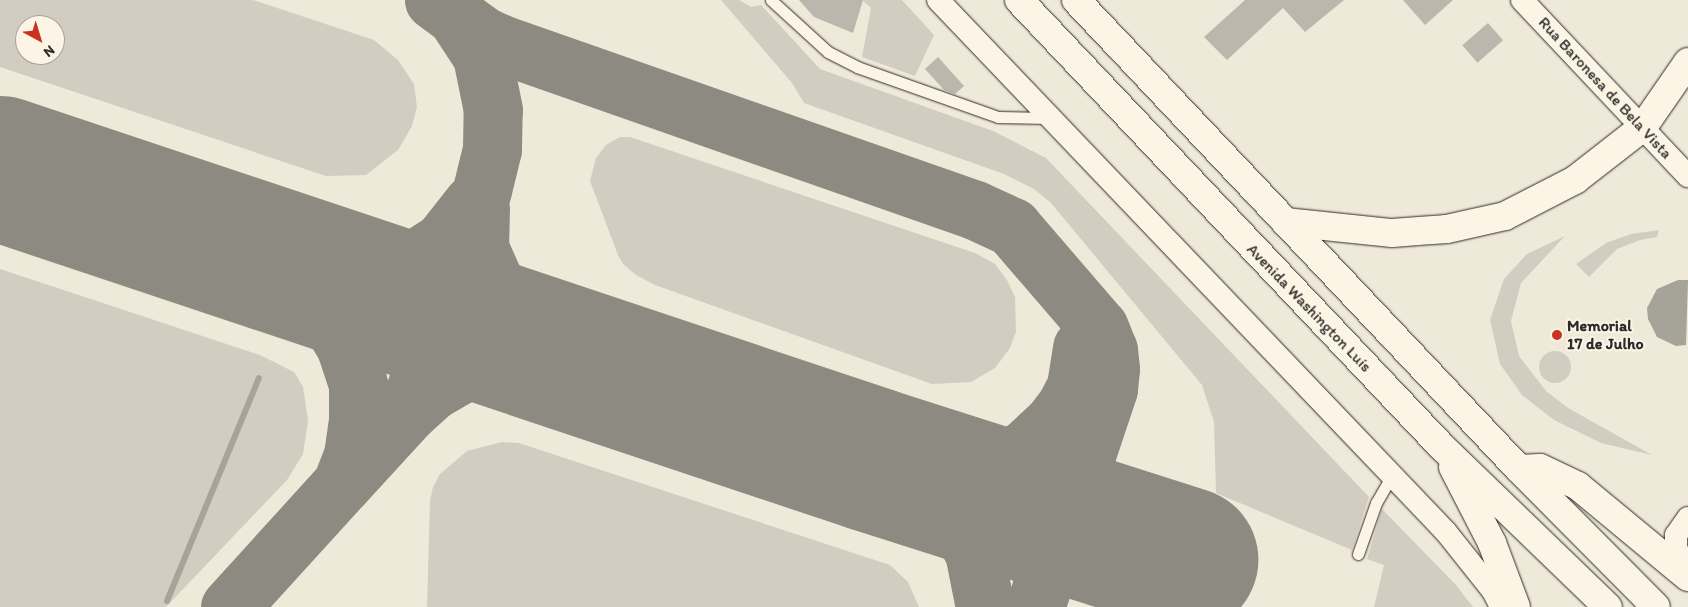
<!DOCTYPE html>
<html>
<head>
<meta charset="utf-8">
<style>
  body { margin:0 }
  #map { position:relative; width:1688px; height:607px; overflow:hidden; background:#efe9da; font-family:Itim,sans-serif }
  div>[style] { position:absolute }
  .green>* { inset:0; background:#d2cdc0 }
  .round { border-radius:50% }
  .water>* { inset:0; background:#a6a399 }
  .stream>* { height:6px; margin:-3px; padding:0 3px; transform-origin:3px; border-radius:3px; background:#a6a399 }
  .taxiway>* { height:59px; margin:-29.5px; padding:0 29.5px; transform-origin:29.5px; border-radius:29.5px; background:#8d8a82 }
  .runway>* { height:145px; margin:-72.5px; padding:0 72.5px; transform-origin:72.5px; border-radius:72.5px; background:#8d8a82 }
  .building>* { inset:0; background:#bcb7ac; transform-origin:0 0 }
  .roads { filter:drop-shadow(0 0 1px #2b2b2b) drop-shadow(0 0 1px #2b2b2b) }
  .lane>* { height:11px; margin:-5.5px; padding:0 5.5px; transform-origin:5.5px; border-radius:5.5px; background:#fcf5e5 }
  .street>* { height:22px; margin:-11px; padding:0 11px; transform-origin:11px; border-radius:11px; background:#fcf5e5 }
  .secondary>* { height:28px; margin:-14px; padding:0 14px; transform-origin:14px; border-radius:14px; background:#fcf5e5 }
  .highway>* { height:28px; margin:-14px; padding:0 14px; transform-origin:14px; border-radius:14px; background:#fcf5e5 }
  .dots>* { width:14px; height:14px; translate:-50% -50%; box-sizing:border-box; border:2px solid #fcf5e5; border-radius:50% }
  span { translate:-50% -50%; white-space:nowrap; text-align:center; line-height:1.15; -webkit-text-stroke:4px #fcf5e5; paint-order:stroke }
  .street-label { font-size:16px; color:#2b2b2b }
  .poi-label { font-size:16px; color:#2b2b2b; font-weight:700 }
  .left { translate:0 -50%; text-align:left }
  .north { position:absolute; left:15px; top:15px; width:50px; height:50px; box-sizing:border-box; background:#fcf5e5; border:1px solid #a8a49b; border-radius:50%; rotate:141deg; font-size:14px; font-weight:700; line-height:20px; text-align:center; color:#2b2b2b }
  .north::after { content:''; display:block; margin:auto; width:18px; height:22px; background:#c8321e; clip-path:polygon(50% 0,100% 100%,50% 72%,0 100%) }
</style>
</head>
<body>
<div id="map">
  <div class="green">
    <i style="clip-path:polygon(evenodd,0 0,253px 0,374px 40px,398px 60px,414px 84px,417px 107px,412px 126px,398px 150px,366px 175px,326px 176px,0 67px,0 0,25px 25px,55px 25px,55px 55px,25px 55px,25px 25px)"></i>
    <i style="clip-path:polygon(721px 0,739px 0,751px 7px,761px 5px,820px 69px,993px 131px,1046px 158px,1369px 497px,1352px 550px,1216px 493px,1214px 422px,1202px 385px,1051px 203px,1034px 189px,1004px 174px,804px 103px,792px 83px)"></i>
    <i style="clip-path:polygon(862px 0,902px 0,934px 35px,915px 76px,862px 57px,871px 8px)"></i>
    <i style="clip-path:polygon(620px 137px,630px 137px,975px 253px,995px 264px,1007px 280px,1015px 297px,1016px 332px,1010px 348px,995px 368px,971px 382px,932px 384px,655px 285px,636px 275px,623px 264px,618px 255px,590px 181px,596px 158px,606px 145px)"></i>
    <i style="clip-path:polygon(1659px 230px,1657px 237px,1640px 240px,1617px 249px,1589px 277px,1576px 264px,1606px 243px,1631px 234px)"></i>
    <i style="clip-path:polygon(1565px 236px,1521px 283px,1511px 321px,1519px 356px,1546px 391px,1568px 408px,1652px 455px,1601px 443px,1554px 420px,1522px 395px,1500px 364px,1490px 320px,1504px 279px,1527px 254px)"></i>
    <i style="clip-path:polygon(0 269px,260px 355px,294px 372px,303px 387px,308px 421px,303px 454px,287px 480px,166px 607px,0 607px)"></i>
    <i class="round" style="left:1539px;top:351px;width:32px;height:32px"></i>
    <i style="clip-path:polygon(502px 442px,519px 443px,890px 565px,908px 582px,919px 607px,427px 607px,430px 501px,433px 487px,440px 474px,467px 451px)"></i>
    <i style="clip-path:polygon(1382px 509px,1456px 585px,1473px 607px,1374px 607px,1384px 565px,1367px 559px)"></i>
  </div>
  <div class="water">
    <i style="clip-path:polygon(1678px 280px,1688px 280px,1686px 345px,1676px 346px,1657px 337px,1648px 319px,1647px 308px,1657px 289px)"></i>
  </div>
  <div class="stream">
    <i style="left:167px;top:601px;width:241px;rotate:-67.6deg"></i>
  </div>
  <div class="taxiway">
    <i style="left:434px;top:0;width:61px;rotate:36.3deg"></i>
    <i style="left:483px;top:36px;width:20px;rotate:24deg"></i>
    <i style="left:501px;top:44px;width:502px;rotate:19.3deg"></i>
    <i style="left:975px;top:210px;width:41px;rotate:24.7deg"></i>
    <i style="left:1012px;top:227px;width:133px;rotate:49.3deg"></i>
    <i style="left:1099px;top:328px;width:24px;rotate:68deg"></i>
    <i style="left:1108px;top:350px;width:19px;rotate:84deg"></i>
    <i style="left:1110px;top:369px;width:20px;rotate:96deg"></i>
    <i style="left:1108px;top:389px;width:230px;rotate:108.5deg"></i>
    <i style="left:480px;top:208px;width:40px;rotate:91.4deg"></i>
    <i style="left:479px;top:248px;width:51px;rotate:65.9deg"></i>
    <i style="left:500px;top:295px;width:55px;rotate:47.9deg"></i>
    <i style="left:537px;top:336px;width:36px;rotate:37deg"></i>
    <i style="left:272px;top:259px;width:85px;rotate:46.9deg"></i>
    <i style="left:330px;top:321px;width:28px;rotate:58deg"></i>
    <i style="left:345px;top:345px;width:41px;rotate:71.6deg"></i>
    <i style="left:358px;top:384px;width:36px;rotate:90deg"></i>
    <i style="left:358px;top:420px;width:35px;rotate:98deg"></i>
    <i style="left:353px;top:455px;width:31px;rotate:111deg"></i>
    <i style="left:342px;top:484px;width:98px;rotate:-47.5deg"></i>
    <i style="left:408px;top:412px;width:31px;rotate:-42deg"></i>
    <i style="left:431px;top:391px;width:34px;rotate:-30deg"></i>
    <i style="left:461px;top:374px;width:40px;rotate:-18deg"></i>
    <i style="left:499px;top:362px;width:36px;rotate:-6deg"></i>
    <i style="left:535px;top:358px;width:29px;rotate:4deg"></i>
    <i style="left:564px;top:360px;width:34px;rotate:14deg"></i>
    <i style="left:304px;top:270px;width:61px;rotate:3.8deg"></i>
    <i style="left:365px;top:274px;width:22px;rotate:-10deg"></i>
    <i style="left:387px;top:270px;width:32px;rotate:-22deg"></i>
    <i style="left:417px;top:258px;width:31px;rotate:-33deg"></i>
    <i style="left:443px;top:241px;width:48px;rotate:-51.7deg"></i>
    <i style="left:408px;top:412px;width:234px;rotate:-71.6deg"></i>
    <i style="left:482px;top:190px;width:42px;rotate:-76.3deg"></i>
    <i style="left:492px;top:149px;width:39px;rotate:-89deg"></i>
    <i style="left:493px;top:110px;width:55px;rotate:-101.5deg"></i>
    <i style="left:482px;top:56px;width:51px;rotate:-123.1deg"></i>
    <i style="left:871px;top:459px;width:57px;rotate:30.6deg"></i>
    <i style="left:920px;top:488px;width:24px;rotate:38deg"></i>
    <i style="left:939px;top:503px;width:30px;rotate:49deg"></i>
    <i style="left:959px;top:526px;width:30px;rotate:60deg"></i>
    <i style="left:974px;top:552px;width:56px;rotate:78.7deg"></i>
    <i style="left:920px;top:475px;width:67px;rotate:-6.8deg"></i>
    <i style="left:987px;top:467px;width:41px;rotate:-24.7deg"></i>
    <i style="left:1024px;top:450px;width:40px;rotate:-43deg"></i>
    <i style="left:1053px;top:423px;width:21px;rotate:-53deg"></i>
    <i style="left:1066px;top:406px;width:22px;rotate:-63deg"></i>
    <i style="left:1076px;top:386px;width:39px;rotate:-81deg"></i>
    <i style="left:230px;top:607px;width:166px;rotate:-47.7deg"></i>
  </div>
  <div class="runway">
    <i style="left:0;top:168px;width:918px;rotate:18.47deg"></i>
    <i style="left:871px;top:459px;width:330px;rotate:17.7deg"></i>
  </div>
  <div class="building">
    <i style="clip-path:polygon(799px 0,863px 0,853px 33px,814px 17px)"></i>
    <i style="clip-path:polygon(1245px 0,1344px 0,1305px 32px,1283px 8px,1227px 60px,1204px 37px)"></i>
    <i style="clip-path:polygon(1403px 0,1453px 0,1425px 25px)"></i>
    <i style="left:1488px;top:23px;width:23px;height:34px;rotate:49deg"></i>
    <i style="clip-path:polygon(938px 57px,964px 86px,955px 94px,944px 90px,925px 69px)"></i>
  </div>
  <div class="roads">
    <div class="lane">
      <i style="left:771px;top:0;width:77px;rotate:42.4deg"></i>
      <i style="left:828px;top:52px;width:33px;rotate:27deg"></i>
      <i style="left:857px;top:67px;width:150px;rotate:19.5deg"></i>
      <i style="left:998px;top:117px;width:51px;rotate:1.1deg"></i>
      <i style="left:1358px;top:554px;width:54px;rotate:-70.6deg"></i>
      <i style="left:1376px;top:503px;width:30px;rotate:-60deg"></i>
    </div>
    <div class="street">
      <i style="left:938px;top:0;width:736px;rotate:46.32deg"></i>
      <i style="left:1446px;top:532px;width:75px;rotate:51.5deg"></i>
      <i style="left:1493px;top:591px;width:18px;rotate:63deg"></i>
      <i style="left:1522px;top:0;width:242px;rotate:46.7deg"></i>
      <i style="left:1688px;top:518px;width:21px;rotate:125deg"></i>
      <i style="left:1676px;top:535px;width:12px;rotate:90deg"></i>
      <i style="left:1676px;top:547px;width:31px;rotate:68deg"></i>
    </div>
    <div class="secondary">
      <i style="left:1285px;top:222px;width:108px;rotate:5.9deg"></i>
      <i style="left:1392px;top:233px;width:55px;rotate:-4.2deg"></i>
      <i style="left:1447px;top:229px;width:59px;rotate:-12.6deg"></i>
      <i style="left:1505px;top:216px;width:79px;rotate:-27.2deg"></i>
      <i style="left:1575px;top:180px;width:86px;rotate:-37.9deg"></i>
      <i style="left:1643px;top:127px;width:79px;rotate:-55.3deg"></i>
    </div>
    <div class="highway">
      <i style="left:1019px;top:0;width:614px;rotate:46.58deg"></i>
      <i style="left:1441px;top:446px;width:232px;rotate:44deg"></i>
      <i style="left:1076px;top:0;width:645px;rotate:46.63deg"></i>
      <i style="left:1519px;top:469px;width:194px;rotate:45.2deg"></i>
      <i style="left:1453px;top:467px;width:85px;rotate:62.8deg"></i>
      <i style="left:1492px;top:543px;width:68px;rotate:69.4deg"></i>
      <i style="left:1519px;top:469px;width:21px;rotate:-3deg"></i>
      <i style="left:1540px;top:468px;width:42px;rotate:25.3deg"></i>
      <i style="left:1578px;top:486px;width:143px;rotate:39.6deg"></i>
    </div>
  </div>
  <div class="dots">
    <i style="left:1557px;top:335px;background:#c8321e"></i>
  </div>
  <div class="street-label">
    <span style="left:1605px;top:88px;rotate:47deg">Rua Baronesa de Bela Vista</span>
    <span style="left:1309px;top:308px;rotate:46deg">Avenida Washington Luís</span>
  </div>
  <div class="poi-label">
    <span class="left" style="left:1567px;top:335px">Memorial<br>17 de Julho</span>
  </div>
  <div class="north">N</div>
</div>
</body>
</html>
